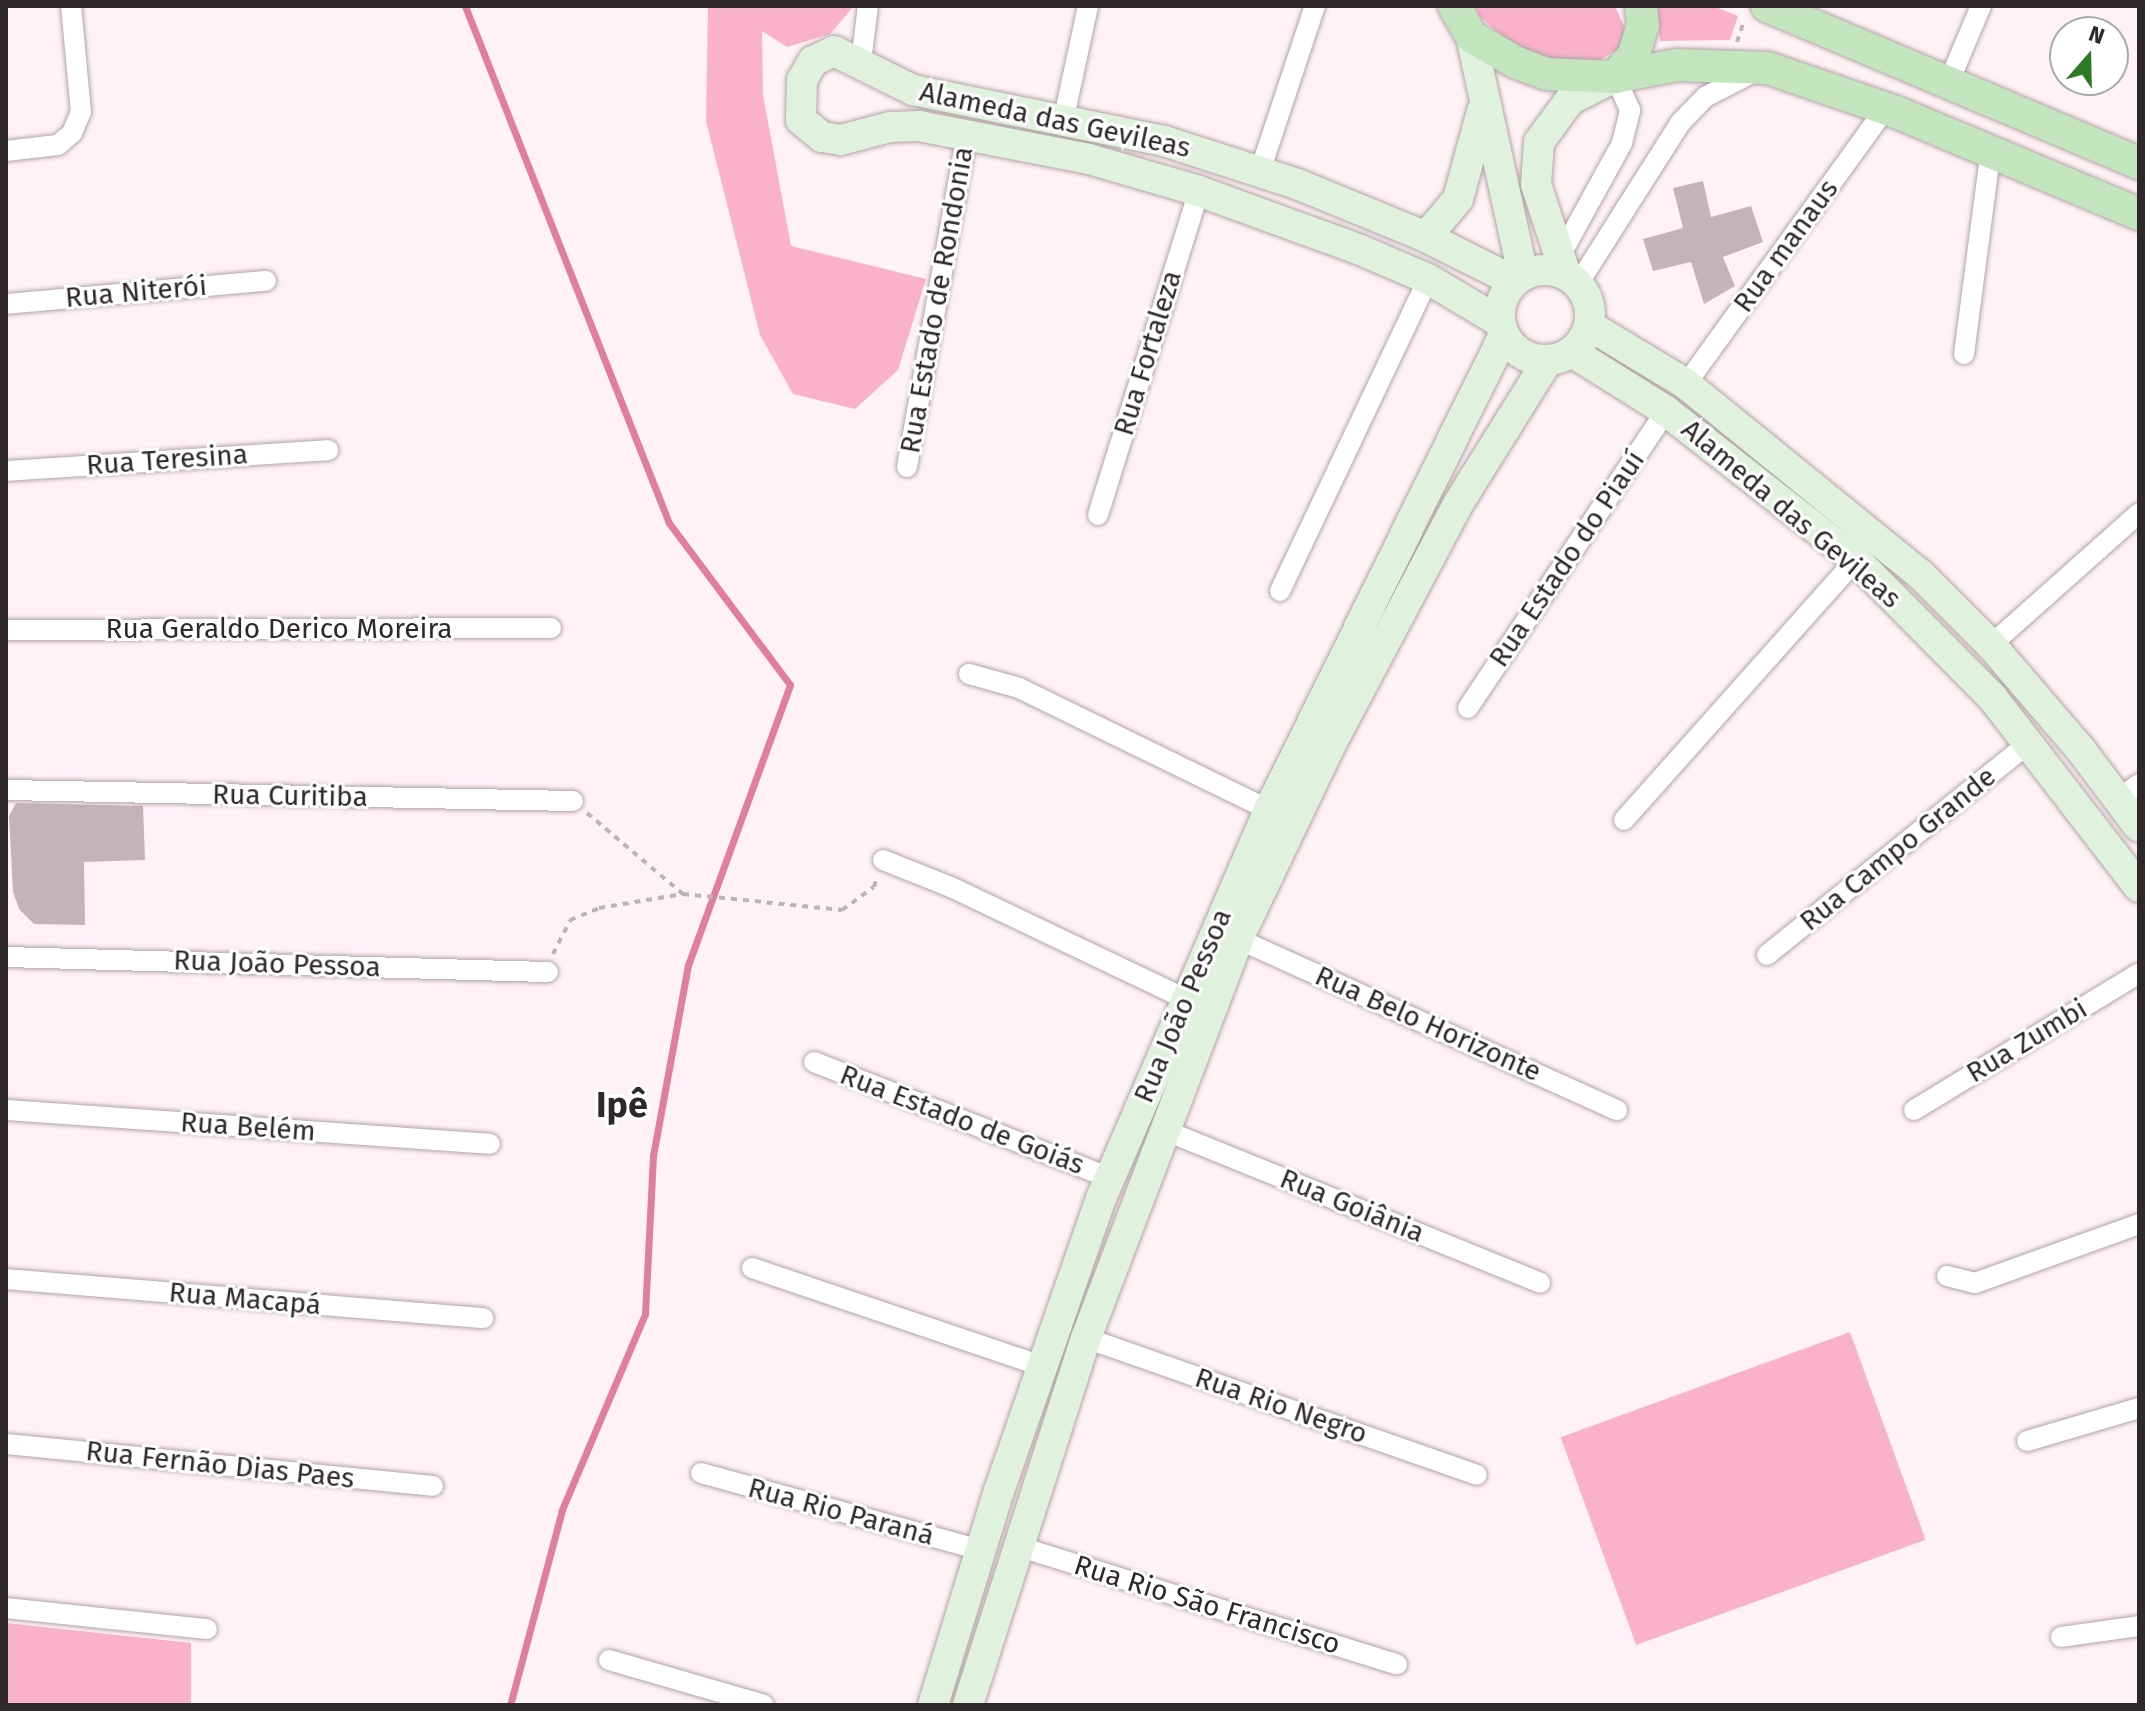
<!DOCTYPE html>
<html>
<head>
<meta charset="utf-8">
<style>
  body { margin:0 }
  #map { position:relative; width:2145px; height:1711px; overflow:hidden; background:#fff2f5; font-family:"Fira Sans",sans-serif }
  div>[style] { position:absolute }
  .green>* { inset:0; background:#f9b2c9; transform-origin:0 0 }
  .stream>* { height:7px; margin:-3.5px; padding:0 3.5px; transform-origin:3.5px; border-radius:3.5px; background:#df7ea0 }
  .building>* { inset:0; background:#c4b4b9 }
  .path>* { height:4px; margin-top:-2px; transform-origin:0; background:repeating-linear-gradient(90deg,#bdb2b5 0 6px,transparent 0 12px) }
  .roads { filter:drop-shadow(0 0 2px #b2a3a7) drop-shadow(0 0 2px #b2a3a7) }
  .street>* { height:20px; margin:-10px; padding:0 10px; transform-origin:10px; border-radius:10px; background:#fff }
  .secondary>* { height:30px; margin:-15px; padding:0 15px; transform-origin:15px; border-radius:15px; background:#e0f2de }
  .secondary>.ring { margin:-15px; padding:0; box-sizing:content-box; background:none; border:30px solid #e0f2de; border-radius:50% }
  .primary>* { height:32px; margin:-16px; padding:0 16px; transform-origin:16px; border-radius:16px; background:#c2e5bd }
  span { translate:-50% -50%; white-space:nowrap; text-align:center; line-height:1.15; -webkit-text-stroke:6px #fff; paint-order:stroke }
  .street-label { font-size:28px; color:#2e282a }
  .district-label { font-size:36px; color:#2e282a; font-weight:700 }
  .frame { position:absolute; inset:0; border:8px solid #2e282a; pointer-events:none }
  .north { position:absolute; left:2049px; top:16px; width:80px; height:80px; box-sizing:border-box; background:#fff; border:2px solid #aba9aa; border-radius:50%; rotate:20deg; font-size:22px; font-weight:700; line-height:32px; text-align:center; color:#2e282a }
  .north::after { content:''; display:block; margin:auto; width:28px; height:36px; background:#2c7a23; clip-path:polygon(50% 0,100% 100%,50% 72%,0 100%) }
</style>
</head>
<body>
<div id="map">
  <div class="green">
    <i style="clip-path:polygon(708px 6px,854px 6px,830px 34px,787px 47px,762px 31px,763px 95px,791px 246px,926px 279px,898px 370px,855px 409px,793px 394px,760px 335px,706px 121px)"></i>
    <i style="clip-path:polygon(1475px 6px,1615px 6px,1626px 31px,1619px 49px,1596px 62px,1550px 60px,1514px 46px,1481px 18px)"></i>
    <i style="clip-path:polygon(1656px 6px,1713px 6px,1738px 16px,1730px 40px,1660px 41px)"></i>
    <i style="left:1850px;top:1332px;width:221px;height:308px;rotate:70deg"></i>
    <i style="clip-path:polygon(6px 1623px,191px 1643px,191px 1705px,6px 1705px)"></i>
  </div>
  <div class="stream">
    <i style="left:465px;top:6px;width:556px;rotate:68.47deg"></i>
    <i style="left:669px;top:523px;width:202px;rotate:53.2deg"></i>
    <i style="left:790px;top:685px;width:298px;rotate:110deg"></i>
    <i style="left:688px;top:965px;width:194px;rotate:100.4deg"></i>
    <i style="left:653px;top:1156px;width:158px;rotate:92.9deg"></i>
    <i style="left:645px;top:1314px;width:213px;rotate:113deg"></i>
    <i style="left:562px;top:1510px;width:202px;rotate:104.9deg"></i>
  </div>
  <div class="building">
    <i style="clip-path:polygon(1703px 181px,1711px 217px,1751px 206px,1763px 242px,1723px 257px,1735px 286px,1704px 304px,1691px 262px,1653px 271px,1643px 239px,1683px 228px,1673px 188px)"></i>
    <i style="clip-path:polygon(16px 803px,143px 806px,145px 860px,84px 862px,85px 925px,34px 924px,19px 909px,13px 892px,9px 816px)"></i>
  </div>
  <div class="path">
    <i style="left:1737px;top:42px;width:23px;rotate:-72deg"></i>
    <i style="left:587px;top:813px;width:126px;rotate:40.2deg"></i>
    <i style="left:553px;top:954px;width:38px;rotate:-63deg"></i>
    <i style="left:570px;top:920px;width:31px;rotate:-22deg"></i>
    <i style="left:599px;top:908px;width:85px;rotate:-9.5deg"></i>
    <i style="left:683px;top:894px;width:160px;rotate:5.7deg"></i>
    <i style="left:842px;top:910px;width:39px;rotate:-36deg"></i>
    <i style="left:874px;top:887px;width:9px;rotate:-72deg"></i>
  </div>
  <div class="roads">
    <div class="street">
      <i style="left:861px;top:62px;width:56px;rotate:-82.9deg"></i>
      <i style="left:1948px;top:84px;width:85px;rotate:-67.1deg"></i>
      <i style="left:1064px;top:117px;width:114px;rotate:-77.8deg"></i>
      <i style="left:6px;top:151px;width:52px;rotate:-6.6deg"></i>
      <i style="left:58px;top:145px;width:18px;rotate:-41deg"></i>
      <i style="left:72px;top:133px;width:23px;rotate:-67deg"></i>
      <i style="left:81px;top:112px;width:106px;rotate:-95.4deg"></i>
      <i style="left:1260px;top:171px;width:174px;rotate:-71.6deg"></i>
      <i style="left:1560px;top:256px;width:129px;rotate:-61.2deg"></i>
      <i style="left:1622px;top:143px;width:34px;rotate:-76deg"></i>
      <i style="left:1630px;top:110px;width:36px;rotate:-114deg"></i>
      <i style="left:1578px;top:284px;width:192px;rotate:-57.6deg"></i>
      <i style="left:1681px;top:122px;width:35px;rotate:-46deg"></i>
      <i style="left:1705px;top:97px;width:53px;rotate:-27.1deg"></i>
      <i style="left:6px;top:304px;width:261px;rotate:-5.1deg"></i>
      <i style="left:1964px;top:354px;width:206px;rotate:-82.5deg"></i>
      <i style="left:1686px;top:384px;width:341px;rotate:-54.1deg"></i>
      <i style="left:907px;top:467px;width:340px;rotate:-79.8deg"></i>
      <i style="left:6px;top:471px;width:323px;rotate:-3.7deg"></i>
      <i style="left:1098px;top:515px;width:339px;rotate:-72.7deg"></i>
      <i style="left:1280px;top:591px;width:345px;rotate:-64.6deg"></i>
      <i style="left:6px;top:630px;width:545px;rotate:-0.21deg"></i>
      <i style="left:1991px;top:645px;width:198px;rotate:-41.7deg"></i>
      <i style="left:969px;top:674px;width:52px;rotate:15.6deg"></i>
      <i style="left:1019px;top:688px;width:278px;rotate:26deg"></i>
      <i style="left:1468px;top:708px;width:357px;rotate:-56.3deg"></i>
      <i style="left:6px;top:790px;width:567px;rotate:1.11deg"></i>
      <i style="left:2119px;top:799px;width:25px;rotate:-37deg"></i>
      <i style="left:1624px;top:820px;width:348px;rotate:-48.3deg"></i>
      <i style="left:883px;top:860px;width:73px;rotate:21.7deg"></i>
      <i style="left:951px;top:887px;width:260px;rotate:25.5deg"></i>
      <i style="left:1238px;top:939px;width:416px;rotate:24.3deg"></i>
      <i style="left:1767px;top:955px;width:337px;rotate:-39deg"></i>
      <i style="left:6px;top:957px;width:542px;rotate:1.59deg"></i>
      <i style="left:814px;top:1062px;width:318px;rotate:21.4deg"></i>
      <i style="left:6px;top:1110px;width:485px;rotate:4deg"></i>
      <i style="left:1914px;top:1110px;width:263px;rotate:-31.3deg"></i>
      <i style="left:1164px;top:1130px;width:406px;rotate:22.1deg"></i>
      <i style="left:752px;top:1268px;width:306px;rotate:18.7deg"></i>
      <i style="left:1947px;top:1276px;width:29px;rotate:14deg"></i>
      <i style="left:1975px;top:1283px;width:174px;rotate:-19.8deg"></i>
      <i style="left:6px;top:1279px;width:479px;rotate:4.7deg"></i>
      <i style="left:1086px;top:1338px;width:414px;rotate:19.3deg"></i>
      <i style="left:2027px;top:1441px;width:117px;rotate:-16.4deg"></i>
      <i style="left:6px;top:1444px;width:429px;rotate:5.6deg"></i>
      <i style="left:701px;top:1473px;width:290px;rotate:15.4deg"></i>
      <i style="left:1017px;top:1546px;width:398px;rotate:17.3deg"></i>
      <i style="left:6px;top:1608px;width:202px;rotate:6deg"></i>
      <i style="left:2061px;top:1637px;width:79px;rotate:-8deg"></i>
      <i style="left:609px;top:1660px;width:161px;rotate:16.2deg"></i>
    </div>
    <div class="secondary">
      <i style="left:1471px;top:36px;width:245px;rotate:77.7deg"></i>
      <i style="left:1426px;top:237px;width:50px;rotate:-49.9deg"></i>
      <i style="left:1458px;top:199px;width:91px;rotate:-74.7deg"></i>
      <i class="ring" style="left:1500px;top:270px;width:60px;height:60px"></i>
      <i style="left:1566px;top:275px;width:95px;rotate:-108.4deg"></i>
      <i style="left:1536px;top:185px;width:43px;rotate:-86deg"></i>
      <i style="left:1539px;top:142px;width:52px;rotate:-53.6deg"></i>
      <i style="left:1570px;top:100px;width:51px;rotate:-27.1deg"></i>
      <i style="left:1500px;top:322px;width:84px;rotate:-149.2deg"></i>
      <i style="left:1428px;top:279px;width:76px;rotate:-156.8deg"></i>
      <i style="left:1358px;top:249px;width:169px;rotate:-160deg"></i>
      <i style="left:1199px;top:191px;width:115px;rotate:-163.8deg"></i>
      <i style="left:1089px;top:159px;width:172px;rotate:-169deg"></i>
      <i style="left:920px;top:126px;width:30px;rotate:178deg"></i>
      <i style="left:890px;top:127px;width:51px;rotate:165.1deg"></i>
      <i style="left:841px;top:140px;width:19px;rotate:-171deg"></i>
      <i style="left:822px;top:137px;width:27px;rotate:-141deg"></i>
      <i style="left:801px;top:120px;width:40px;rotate:-88.6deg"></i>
      <i style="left:802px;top:80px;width:22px;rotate:-60deg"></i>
      <i style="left:813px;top:61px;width:23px;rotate:-25deg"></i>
      <i style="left:834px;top:51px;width:88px;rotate:26.3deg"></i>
      <i style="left:913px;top:90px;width:256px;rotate:11.5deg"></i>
      <i style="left:1164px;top:141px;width:140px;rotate:17.9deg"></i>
      <i style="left:1297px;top:184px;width:139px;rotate:22.3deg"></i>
      <i style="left:1426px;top:237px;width:98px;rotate:26.6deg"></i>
      <i style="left:1590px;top:326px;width:112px;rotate:31.1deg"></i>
      <i style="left:1686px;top:384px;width:301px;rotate:39.1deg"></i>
      <i style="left:1920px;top:574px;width:100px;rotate:45deg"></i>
      <i style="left:1991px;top:645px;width:138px;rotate:49.4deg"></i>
      <i style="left:2081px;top:750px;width:96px;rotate:53deg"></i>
      <i style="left:1572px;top:352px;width:111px;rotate:32.1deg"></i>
      <i style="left:1666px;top:411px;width:241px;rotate:38.1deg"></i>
      <i style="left:1856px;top:560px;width:193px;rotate:45.2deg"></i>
      <i style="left:1992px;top:697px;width:240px;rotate:52.3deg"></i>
      <i style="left:933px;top:1705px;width:224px;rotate:-72.9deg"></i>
      <i style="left:999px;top:1491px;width:312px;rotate:-70.8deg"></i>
      <i style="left:1102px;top:1196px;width:421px;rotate:-66.6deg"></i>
      <i style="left:1269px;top:810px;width:530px;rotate:-63.68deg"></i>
      <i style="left:968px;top:1705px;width:386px;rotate:-72.2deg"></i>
      <i style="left:1086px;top:1338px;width:427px;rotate:-69.1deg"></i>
      <i style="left:1238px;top:939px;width:214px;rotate:-64.5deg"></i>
      <i style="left:1330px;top:746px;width:274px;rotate:-62.1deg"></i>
      <i style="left:1458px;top:504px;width:170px;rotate:-58deg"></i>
    </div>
    <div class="primary">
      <i style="left:1454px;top:6px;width:34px;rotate:60deg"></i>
      <i style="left:1471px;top:36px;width:51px;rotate:30.6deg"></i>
      <i style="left:1515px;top:62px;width:34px;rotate:21deg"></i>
      <i style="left:1547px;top:74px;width:68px;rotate:2.5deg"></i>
      <i style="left:1615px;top:77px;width:63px;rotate:-11deg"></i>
      <i style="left:1677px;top:65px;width:91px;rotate:1.9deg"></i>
      <i style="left:1768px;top:68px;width:135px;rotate:19deg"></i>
      <i style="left:1896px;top:112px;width:264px;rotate:22.8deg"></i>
      <i style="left:1767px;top:6px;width:404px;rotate:22.9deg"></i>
      <i style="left:1615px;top:77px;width:30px;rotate:-50deg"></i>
      <i style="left:1634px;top:54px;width:30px;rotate:-73deg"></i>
      <i style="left:1643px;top:25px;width:19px;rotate:-96deg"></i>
    </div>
  </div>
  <div class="street-label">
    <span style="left:1055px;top:120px;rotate:12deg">Alameda das Gevileas</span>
    <span style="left:1786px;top:246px;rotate:-54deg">Rua manaus</span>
    <span style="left:136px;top:292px;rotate:-5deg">Rua Niterói</span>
    <span style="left:937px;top:300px;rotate:-80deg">Rua Estado de Rondonia</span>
    <span style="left:1148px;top:353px;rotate:-73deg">Rua Fortaleza</span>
    <span style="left:167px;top:460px;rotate:-4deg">Rua Teresina</span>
    <span style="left:1791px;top:514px;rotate:40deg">Alameda das Gevileas</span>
    <span style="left:1567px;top:559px;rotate:-56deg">Rua Estado do Piauí</span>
    <span style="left:279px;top:629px">Rua Geraldo Derico Moreira</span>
    <span style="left:290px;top:796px;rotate:1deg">Rua Curitiba</span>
    <span style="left:1898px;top:849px;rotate:-39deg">Rua Campo Grande</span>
    <span style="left:277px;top:964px;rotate:2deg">Rua João Pessoa</span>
    <span style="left:1183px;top:1006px;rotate:-67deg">Rua João Pessoa</span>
    <span style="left:1428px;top:1024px;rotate:24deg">Rua Belo Horizonte</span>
    <span style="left:2027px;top:1041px;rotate:-31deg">Rua Zumbi</span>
    <span style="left:962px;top:1120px;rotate:21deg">Rua Estado de Goiás</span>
    <span style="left:248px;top:1127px;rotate:4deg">Rua Belém</span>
    <span style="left:1352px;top:1206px;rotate:22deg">Rua Goiânia</span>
    <span style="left:245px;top:1299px;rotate:5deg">Rua Macapá</span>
    <span style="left:1281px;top:1406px;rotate:19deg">Rua Rio Negro</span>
    <span style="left:220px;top:1465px;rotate:6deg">Rua Fernão Dias Paes</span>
    <span style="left:841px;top:1512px;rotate:15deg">Rua Rio Paraná</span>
    <span style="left:1207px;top:1605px;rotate:17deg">Rua Rio São Francisco</span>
  </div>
  <div class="district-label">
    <span style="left:622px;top:1106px">Ipê</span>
  </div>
  <div class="frame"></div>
  <div class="north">N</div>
</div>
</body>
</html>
